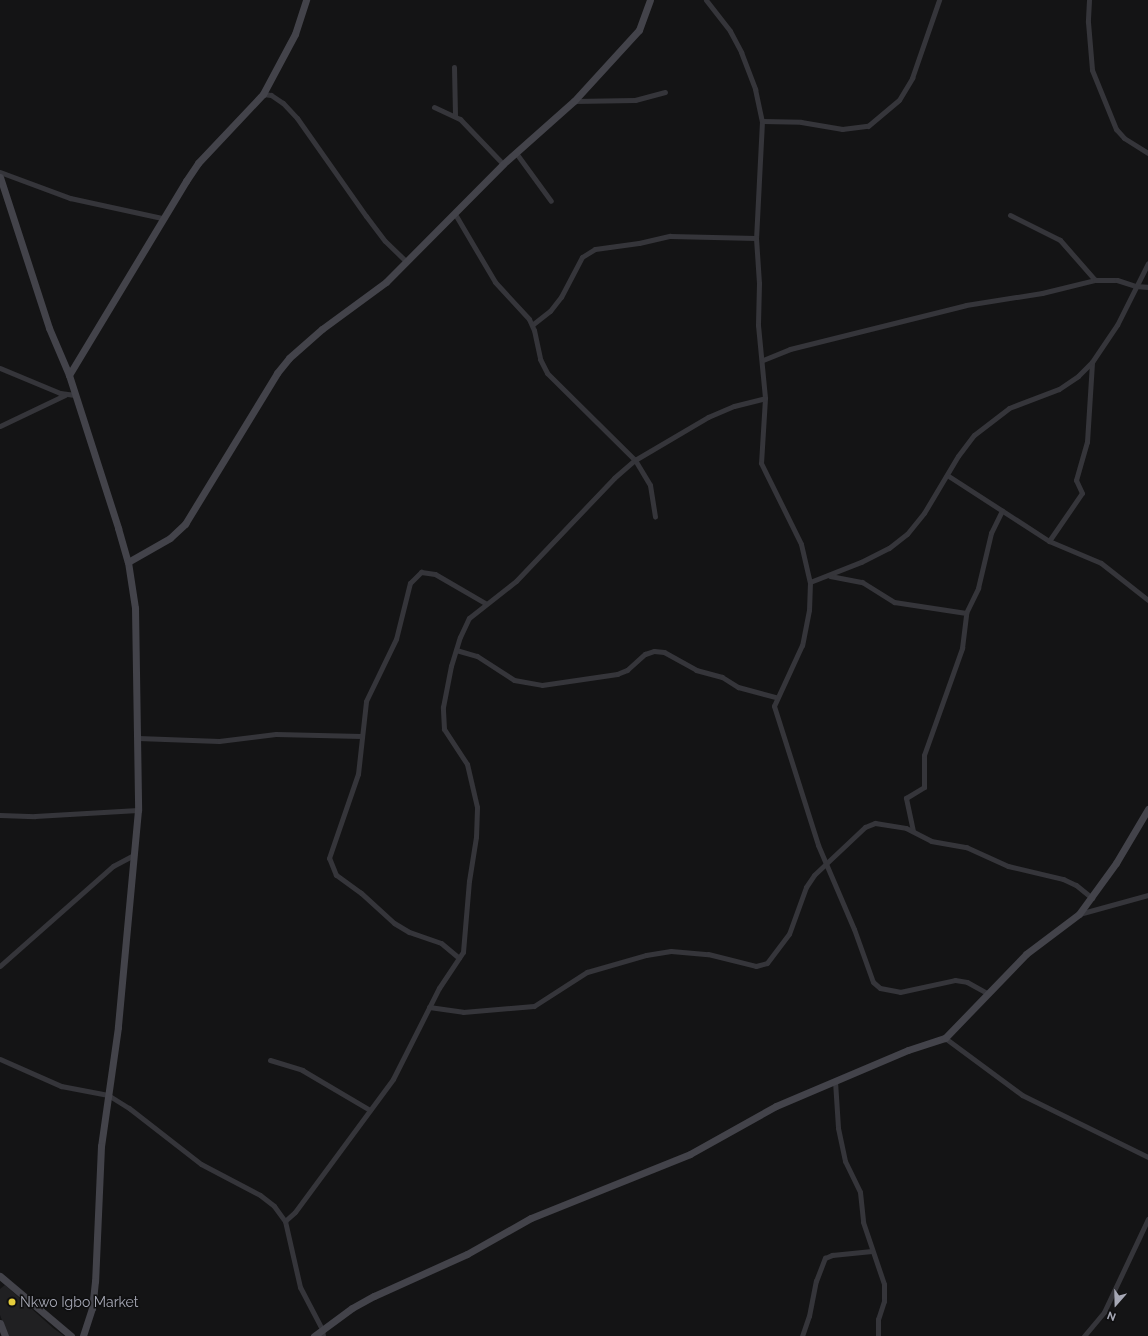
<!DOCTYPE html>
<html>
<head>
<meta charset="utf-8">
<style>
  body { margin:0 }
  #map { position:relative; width:1148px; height:1336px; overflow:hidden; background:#141415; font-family:Raleway,sans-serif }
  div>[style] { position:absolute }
  .built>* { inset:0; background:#202022 }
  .street>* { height:5px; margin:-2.5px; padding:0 2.5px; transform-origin:2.5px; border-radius:2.5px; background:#35353a }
  .secondary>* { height:7px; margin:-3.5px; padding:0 3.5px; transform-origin:3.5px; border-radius:3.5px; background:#43434a }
  .dots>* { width:11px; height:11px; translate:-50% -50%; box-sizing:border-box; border:2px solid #0f0f10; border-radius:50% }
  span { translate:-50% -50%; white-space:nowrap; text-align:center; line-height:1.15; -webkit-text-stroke:3px #0f0f10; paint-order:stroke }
  .poi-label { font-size:14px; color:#a6a8b5 }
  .left { translate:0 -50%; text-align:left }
  .north { position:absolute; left:1096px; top:1284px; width:40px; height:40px; -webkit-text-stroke:3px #0f0f10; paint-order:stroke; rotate:200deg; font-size:11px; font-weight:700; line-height:16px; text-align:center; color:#a6a8b5 }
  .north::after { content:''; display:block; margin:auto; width:14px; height:18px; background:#a6a8b5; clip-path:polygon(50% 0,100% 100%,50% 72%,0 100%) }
</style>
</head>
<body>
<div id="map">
  <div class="built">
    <i style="clip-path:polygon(5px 1285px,53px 1328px,64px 1336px,8px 1336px,0 1315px,0 1289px)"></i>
  </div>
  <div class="street">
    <i style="left:706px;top:0;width:39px;rotate:52deg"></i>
    <i style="left:730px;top:31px;width:24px;rotate:62deg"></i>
    <i style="left:741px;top:52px;width:40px;rotate:69deg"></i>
    <i style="left:755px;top:89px;width:33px;rotate:78deg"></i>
    <i style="left:762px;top:121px;width:117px;rotate:92.9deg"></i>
    <i style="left:756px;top:238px;width:45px;rotate:86.2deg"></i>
    <i style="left:759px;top:283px;width:42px;rotate:91.4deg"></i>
    <i style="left:758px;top:325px;width:73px;rotate:84.5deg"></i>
    <i style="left:765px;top:398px;width:65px;rotate:93.5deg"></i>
    <i style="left:761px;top:463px;width:90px;rotate:63.7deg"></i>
    <i style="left:801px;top:544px;width:39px;rotate:77deg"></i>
    <i style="left:810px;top:582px;width:28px;rotate:92deg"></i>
    <i style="left:809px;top:610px;width:36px;rotate:101deg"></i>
    <i style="left:802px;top:645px;width:67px;rotate:114.7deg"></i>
    <i style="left:774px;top:706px;width:146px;rotate:72.4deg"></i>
    <i style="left:818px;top:845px;width:91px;rotate:66.8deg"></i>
    <i style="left:854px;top:929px;width:56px;rotate:70.3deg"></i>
    <i style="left:873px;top:982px;width:9px;rotate:41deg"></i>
    <i style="left:880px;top:988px;width:20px;rotate:11deg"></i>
    <i style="left:900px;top:992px;width:56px;rotate:-12.3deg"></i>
    <i style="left:955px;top:980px;width:12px;rotate:9deg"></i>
    <i style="left:967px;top:982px;width:23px;rotate:29deg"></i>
    <i style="left:1089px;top:0;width:22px;rotate:93deg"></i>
    <i style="left:1088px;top:22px;width:48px;rotate:85.2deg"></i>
    <i style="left:1092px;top:70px;width:64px;rotate:67.9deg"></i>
    <i style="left:1116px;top:129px;width:12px;rotate:48deg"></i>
    <i style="left:1124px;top:138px;width:28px;rotate:32deg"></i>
    <i style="left:454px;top:67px;width:48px;rotate:88.8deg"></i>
    <i style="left:263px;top:94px;width:8px;rotate:7deg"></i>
    <i style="left:271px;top:95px;width:14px;rotate:34deg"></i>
    <i style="left:283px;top:103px;width:21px;rotate:47deg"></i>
    <i style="left:297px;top:118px;width:120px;rotate:54.9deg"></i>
    <i style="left:366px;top:216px;width:31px;rotate:53deg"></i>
    <i style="left:385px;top:241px;width:30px;rotate:44deg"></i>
    <i style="left:574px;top:101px;width:61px;rotate:-0.9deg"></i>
    <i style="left:635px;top:100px;width:31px;rotate:-15deg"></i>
    <i style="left:434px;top:107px;width:29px;rotate:25deg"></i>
    <i style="left:460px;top:119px;width:62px;rotate:46.3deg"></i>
    <i style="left:762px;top:121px;width:39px;rotate:1deg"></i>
    <i style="left:801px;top:122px;width:42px;rotate:9.7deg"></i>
    <i style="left:842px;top:129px;width:26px;rotate:-7deg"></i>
    <i style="left:868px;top:126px;width:40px;rotate:-40deg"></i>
    <i style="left:899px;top:100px;width:26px;rotate:-59deg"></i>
    <i style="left:912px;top:78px;width:83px;rotate:-70.9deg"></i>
    <i style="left:516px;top:153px;width:59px;rotate:53.9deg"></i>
    <i style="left:0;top:172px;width:75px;rotate:20.4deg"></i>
    <i style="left:70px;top:198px;width:94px;rotate:12.3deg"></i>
    <i style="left:455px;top:214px;width:79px;rotate:59.5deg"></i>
    <i style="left:495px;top:282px;width:50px;rotate:47.4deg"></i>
    <i style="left:529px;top:319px;width:12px;rotate:66deg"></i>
    <i style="left:534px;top:330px;width:30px;rotate:78deg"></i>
    <i style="left:540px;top:359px;width:16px;rotate:63deg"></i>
    <i style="left:547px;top:373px;width:124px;rotate:44.7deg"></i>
    <i style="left:635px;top:460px;width:29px;rotate:59deg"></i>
    <i style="left:650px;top:485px;width:32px;rotate:81deg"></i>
    <i style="left:1010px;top:215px;width:56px;rotate:26.6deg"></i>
    <i style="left:1060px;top:240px;width:53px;rotate:48.8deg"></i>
    <i style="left:532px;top:325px;width:23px;rotate:-38deg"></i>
    <i style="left:550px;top:311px;width:18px;rotate:-52deg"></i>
    <i style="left:561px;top:297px;width:45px;rotate:-62.3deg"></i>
    <i style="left:582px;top:257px;width:15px;rotate:-32deg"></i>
    <i style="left:595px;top:249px;width:44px;rotate:-7.8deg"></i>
    <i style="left:639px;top:243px;width:32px;rotate:-13deg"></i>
    <i style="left:670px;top:236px;width:86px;rotate:1.3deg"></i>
    <i style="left:763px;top:360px;width:29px;rotate:-22deg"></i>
    <i style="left:790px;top:349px;width:181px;rotate:-14deg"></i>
    <i style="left:966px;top:305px;width:77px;rotate:-9deg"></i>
    <i style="left:1042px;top:293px;width:55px;rotate:-13.8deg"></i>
    <i style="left:1095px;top:280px;width:22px"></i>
    <i style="left:1117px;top:280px;width:19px;rotate:18deg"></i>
    <i style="left:1135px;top:286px;width:13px;rotate:4deg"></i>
    <i style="left:0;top:368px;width:65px;rotate:22.6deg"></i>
    <i style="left:60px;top:393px;width:15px;rotate:8deg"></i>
    <i style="left:0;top:426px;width:72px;rotate:-25.5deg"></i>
    <i style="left:947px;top:475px;width:121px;rotate:32.9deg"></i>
    <i style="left:1049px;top:541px;width:56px;rotate:22.9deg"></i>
    <i style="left:1101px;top:563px;width:60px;rotate:38.2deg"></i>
    <i style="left:1049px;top:541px;width:58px;rotate:-55.5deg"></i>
    <i style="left:1082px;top:493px;width:14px;rotate:-115deg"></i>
    <i style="left:1076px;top:480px;width:40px;rotate:-74deg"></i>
    <i style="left:1087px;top:442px;width:80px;rotate:-86.4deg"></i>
    <i style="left:830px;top:576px;width:33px;rotate:11deg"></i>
    <i style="left:862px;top:582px;width:38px;rotate:32deg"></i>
    <i style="left:894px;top:602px;width:73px;rotate:8.7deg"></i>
    <i style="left:810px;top:582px;width:55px;rotate:-21.4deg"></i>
    <i style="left:861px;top:562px;width:31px;rotate:-27deg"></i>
    <i style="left:889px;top:548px;width:23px;rotate:-38deg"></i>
    <i style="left:907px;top:534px;width:27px;rotate:-51deg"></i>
    <i style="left:924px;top:513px;width:66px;rotate:-59.2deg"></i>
    <i style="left:958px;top:456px;width:26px;rotate:-53deg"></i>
    <i style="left:974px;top:435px;width:44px;rotate:-37.6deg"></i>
    <i style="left:1009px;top:408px;width:53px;rotate:-20.8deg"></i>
    <i style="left:1059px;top:389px;width:23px;rotate:-34deg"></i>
    <i style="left:1078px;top:376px;width:20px;rotate:-45deg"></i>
    <i style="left:1092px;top:362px;width:45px;rotate:-56deg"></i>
    <i style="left:1117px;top:325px;width:69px;rotate:-63.4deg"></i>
    <i style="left:456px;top:650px;width:22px;rotate:16deg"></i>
    <i style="left:477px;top:656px;width:44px;rotate:33deg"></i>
    <i style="left:514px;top:680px;width:28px;rotate:10deg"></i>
    <i style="left:542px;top:685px;width:76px;rotate:-8.3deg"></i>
    <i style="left:617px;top:674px;width:11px;rotate:-22deg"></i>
    <i style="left:627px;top:670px;width:24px;rotate:-42deg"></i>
    <i style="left:645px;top:654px;width:9px;rotate:-18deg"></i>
    <i style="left:654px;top:651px;width:10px;rotate:6deg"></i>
    <i style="left:664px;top:652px;width:37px;rotate:29deg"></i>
    <i style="left:696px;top:670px;width:27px;rotate:15deg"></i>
    <i style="left:722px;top:677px;width:19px;rotate:32deg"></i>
    <i style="left:738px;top:687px;width:39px;rotate:15deg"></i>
    <i style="left:138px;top:738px;width:81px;rotate:2.1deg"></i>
    <i style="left:219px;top:741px;width:57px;rotate:-7deg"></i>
    <i style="left:276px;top:734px;width:85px;rotate:1.3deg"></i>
    <i style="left:0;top:815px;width:35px;rotate:2deg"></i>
    <i style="left:35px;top:816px;width:103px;rotate:-3.3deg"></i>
    <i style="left:913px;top:831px;width:34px;rotate:-102deg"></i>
    <i style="left:906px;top:798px;width:21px;rotate:-31deg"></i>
    <i style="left:924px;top:787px;width:32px;rotate:-90deg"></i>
    <i style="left:924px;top:755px;width:114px;rotate:-70.4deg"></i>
    <i style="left:962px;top:648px;width:35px;rotate:-83deg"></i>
    <i style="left:966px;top:613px;width:28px;rotate:-64deg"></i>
    <i style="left:978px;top:588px;width:57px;rotate:-76.7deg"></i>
    <i style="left:991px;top:533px;width:25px;rotate:-64deg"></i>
    <i style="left:1079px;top:914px;width:72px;rotate:-15.4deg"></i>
    <i style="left:459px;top:958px;width:23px;rotate:-140deg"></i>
    <i style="left:441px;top:943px;width:34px;rotate:-161deg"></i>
    <i style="left:409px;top:932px;width:17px;rotate:-149deg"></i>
    <i style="left:394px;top:923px;width:45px;rotate:-137.7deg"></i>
    <i style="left:361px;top:893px;width:31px;rotate:-144deg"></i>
    <i style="left:336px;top:875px;width:18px;rotate:-112deg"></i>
    <i style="left:329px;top:858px;width:89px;rotate:-71deg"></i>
    <i style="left:358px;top:774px;width:73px;rotate:-83.7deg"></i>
    <i style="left:366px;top:701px;width:69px;rotate:-64.2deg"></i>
    <i style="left:396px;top:639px;width:58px;rotate:-76deg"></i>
    <i style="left:410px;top:583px;width:16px;rotate:-45deg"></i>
    <i style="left:421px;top:572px;width:14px;rotate:8deg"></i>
    <i style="left:435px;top:574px;width:58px;rotate:30.1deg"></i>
    <i style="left:0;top:966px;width:151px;rotate:-41.5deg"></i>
    <i style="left:113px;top:866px;width:24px;rotate:-28deg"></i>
    <i style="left:429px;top:1007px;width:34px;rotate:8deg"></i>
    <i style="left:463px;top:1012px;width:71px;rotate:-4.8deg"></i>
    <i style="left:534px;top:1006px;width:63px;rotate:-32.7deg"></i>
    <i style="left:587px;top:972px;width:61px;rotate:-16.1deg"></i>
    <i style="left:646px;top:955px;width:25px;rotate:-9deg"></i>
    <i style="left:671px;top:951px;width:37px;rotate:5deg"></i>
    <i style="left:708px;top:954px;width:49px;rotate:14deg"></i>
    <i style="left:756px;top:966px;width:11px;rotate:-15deg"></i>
    <i style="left:767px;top:963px;width:36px;rotate:-53deg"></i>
    <i style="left:789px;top:934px;width:50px;rotate:-70.1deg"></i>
    <i style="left:806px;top:887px;width:14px;rotate:-56deg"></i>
    <i style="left:814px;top:875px;width:70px;rotate:-43.3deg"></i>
    <i style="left:865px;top:827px;width:11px;rotate:-22deg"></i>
    <i style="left:875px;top:823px;width:31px;rotate:9deg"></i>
    <i style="left:906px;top:828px;width:28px;rotate:27deg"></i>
    <i style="left:931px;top:841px;width:36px;rotate:10deg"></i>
    <i style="left:966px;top:847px;width:46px;rotate:24.3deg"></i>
    <i style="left:1008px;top:866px;width:57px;rotate:13.3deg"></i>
    <i style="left:1063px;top:879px;width:14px;rotate:25deg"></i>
    <i style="left:1076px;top:885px;width:21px;rotate:39deg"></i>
    <i style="left:945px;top:1038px;width:96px;rotate:36.5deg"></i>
    <i style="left:1022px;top:1095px;width:140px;rotate:26.2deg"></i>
    <i style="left:0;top:1059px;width:67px;rotate:23.9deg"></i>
    <i style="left:61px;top:1086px;width:48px;rotate:10.8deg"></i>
    <i style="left:108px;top:1095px;width:25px;rotate:32deg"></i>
    <i style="left:129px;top:1108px;width:91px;rotate:37.9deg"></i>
    <i style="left:201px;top:1164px;width:67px;rotate:27.7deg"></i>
    <i style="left:260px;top:1195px;width:18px;rotate:38deg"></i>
    <i style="left:274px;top:1206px;width:19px;rotate:54deg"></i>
    <i style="left:285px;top:1221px;width:68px;rotate:77.2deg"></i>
    <i style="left:300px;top:1287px;width:47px;rotate:62.4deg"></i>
    <i style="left:322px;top:1329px;width:7px;rotate:82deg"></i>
    <i style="left:270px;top:1060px;width:34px;rotate:17deg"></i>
    <i style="left:302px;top:1070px;width:79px;rotate:30.5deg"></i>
    <i style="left:835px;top:1081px;width:47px;rotate:86.3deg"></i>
    <i style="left:838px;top:1128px;width:34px;rotate:78deg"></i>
    <i style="left:845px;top:1161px;width:34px;rotate:64deg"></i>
    <i style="left:860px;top:1192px;width:30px;rotate:84deg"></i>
    <i style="left:863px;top:1222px;width:65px;rotate:71.3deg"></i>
    <i style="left:884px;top:1284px;width:17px;rotate:90deg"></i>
    <i style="left:884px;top:1301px;width:19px;rotate:108deg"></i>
    <i style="left:878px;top:1319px;width:17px;rotate:90deg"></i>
    <i style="left:285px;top:1221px;width:13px;rotate:-42deg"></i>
    <i style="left:295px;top:1212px;width:165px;rotate:-53.6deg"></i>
    <i style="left:393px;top:1079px;width:102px;rotate:-63.2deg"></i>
    <i style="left:439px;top:988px;width:43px;rotate:-56.3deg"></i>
    <i style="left:463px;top:952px;width:71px;rotate:-85.2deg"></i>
    <i style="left:469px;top:881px;width:45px;rotate:-81deg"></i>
    <i style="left:476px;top:837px;width:30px;rotate:-88deg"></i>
    <i style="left:477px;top:807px;width:44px;rotate:-103.1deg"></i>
    <i style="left:467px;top:764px;width:42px;rotate:-123.3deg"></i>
    <i style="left:444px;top:729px;width:22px;rotate:-93deg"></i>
    <i style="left:443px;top:707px;width:42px;rotate:-79deg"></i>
    <i style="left:451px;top:666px;width:30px;rotate:-73deg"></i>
    <i style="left:460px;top:637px;width:21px;rotate:-65deg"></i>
    <i style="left:469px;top:618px;width:60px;rotate:-38.2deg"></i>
    <i style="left:516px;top:581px;width:142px;rotate:-46.4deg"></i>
    <i style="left:614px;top:478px;width:28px;rotate:-41deg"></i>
    <i style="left:635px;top:460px;width:85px;rotate:-30.5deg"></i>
    <i style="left:708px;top:417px;width:28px;rotate:-23deg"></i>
    <i style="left:734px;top:406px;width:32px;rotate:-14deg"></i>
    <i style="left:802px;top:1336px;width:21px;rotate:-71deg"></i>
    <i style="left:809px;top:1316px;width:36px;rotate:-79deg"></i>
    <i style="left:816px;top:1281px;width:25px;rotate:-69deg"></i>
    <i style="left:825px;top:1258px;width:8px;rotate:-23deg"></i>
    <i style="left:832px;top:1255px;width:40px;rotate:-5.7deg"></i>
    <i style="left:1084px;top:1336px;width:31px;rotate:-50deg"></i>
    <i style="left:1104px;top:1312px;width:103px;rotate:-64.7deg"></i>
  </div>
  <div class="secondary">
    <i style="left:0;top:177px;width:159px;rotate:72deg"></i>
    <i style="left:49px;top:328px;width:51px;rotate:66.9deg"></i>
    <i style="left:69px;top:375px;width:161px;rotate:72.2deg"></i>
    <i style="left:118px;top:528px;width:35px;rotate:74deg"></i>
    <i style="left:128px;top:562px;width:47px;rotate:81.3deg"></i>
    <i style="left:135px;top:608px;width:202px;rotate:89.1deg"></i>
    <i style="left:138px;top:810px;width:218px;rotate:95.3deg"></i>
    <i style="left:118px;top:1027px;width:120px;rotate:98.1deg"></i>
    <i style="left:101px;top:1146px;width:135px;rotate:92.5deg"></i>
    <i style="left:95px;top:1281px;width:27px;rotate:96deg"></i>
    <i style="left:92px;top:1308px;width:29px;rotate:108deg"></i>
    <i style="left:69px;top:375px;width:227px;rotate:-58.9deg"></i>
    <i style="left:186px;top:181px;width:22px;rotate:-56deg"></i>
    <i style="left:198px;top:163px;width:95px;rotate:-46.7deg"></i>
    <i style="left:263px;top:94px;width:68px;rotate:-61.9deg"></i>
    <i style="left:295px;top:34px;width:36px;rotate:-72deg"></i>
    <i style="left:128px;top:562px;width:48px;rotate:-29.7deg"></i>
    <i style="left:170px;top:538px;width:21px;rotate:-43deg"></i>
    <i style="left:185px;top:524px;width:177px;rotate:-58.6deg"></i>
    <i style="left:277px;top:373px;width:19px;rotate:-51deg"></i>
    <i style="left:289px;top:358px;width:44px;rotate:-41.3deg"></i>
    <i style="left:322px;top:329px;width:79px;rotate:-36.3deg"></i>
    <i style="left:386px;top:282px;width:166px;rotate:-45.2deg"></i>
    <i style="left:503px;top:164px;width:95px;rotate:-41.6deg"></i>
    <i style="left:574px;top:101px;width:96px;rotate:-47.5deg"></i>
    <i style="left:639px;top:30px;width:32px;rotate:-70deg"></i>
    <i style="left:0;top:1276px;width:93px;rotate:40.2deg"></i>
    <i style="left:0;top:1323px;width:14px;rotate:69deg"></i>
    <i style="left:314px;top:1336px;width:47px;rotate:-36.4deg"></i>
    <i style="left:352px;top:1308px;width:25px;rotate:-29deg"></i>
    <i style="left:374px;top:1296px;width:102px;rotate:-24.3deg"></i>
    <i style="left:467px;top:1254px;width:73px;rotate:-29.4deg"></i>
    <i style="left:531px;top:1218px;width:171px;rotate:-21.9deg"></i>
    <i style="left:690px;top:1154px;width:98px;rotate:-29.2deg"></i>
    <i style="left:776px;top:1106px;width:143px;rotate:-23deg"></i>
    <i style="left:908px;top:1050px;width:39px;rotate:-18deg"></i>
    <i style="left:945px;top:1038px;width:117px;rotate:-46deg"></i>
    <i style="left:1026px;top:954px;width:66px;rotate:-37deg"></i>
    <i style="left:1079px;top:914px;width:63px;rotate:-54deg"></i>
    <i style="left:1116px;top:863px;width:63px;rotate:-59.3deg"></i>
  </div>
  <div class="dots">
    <i style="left:12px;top:1302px;background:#e5cd3c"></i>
  </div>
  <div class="poi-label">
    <span class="left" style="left:20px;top:1302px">Nkwo Igbo Market</span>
  </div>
  <div class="north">N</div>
</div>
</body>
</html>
